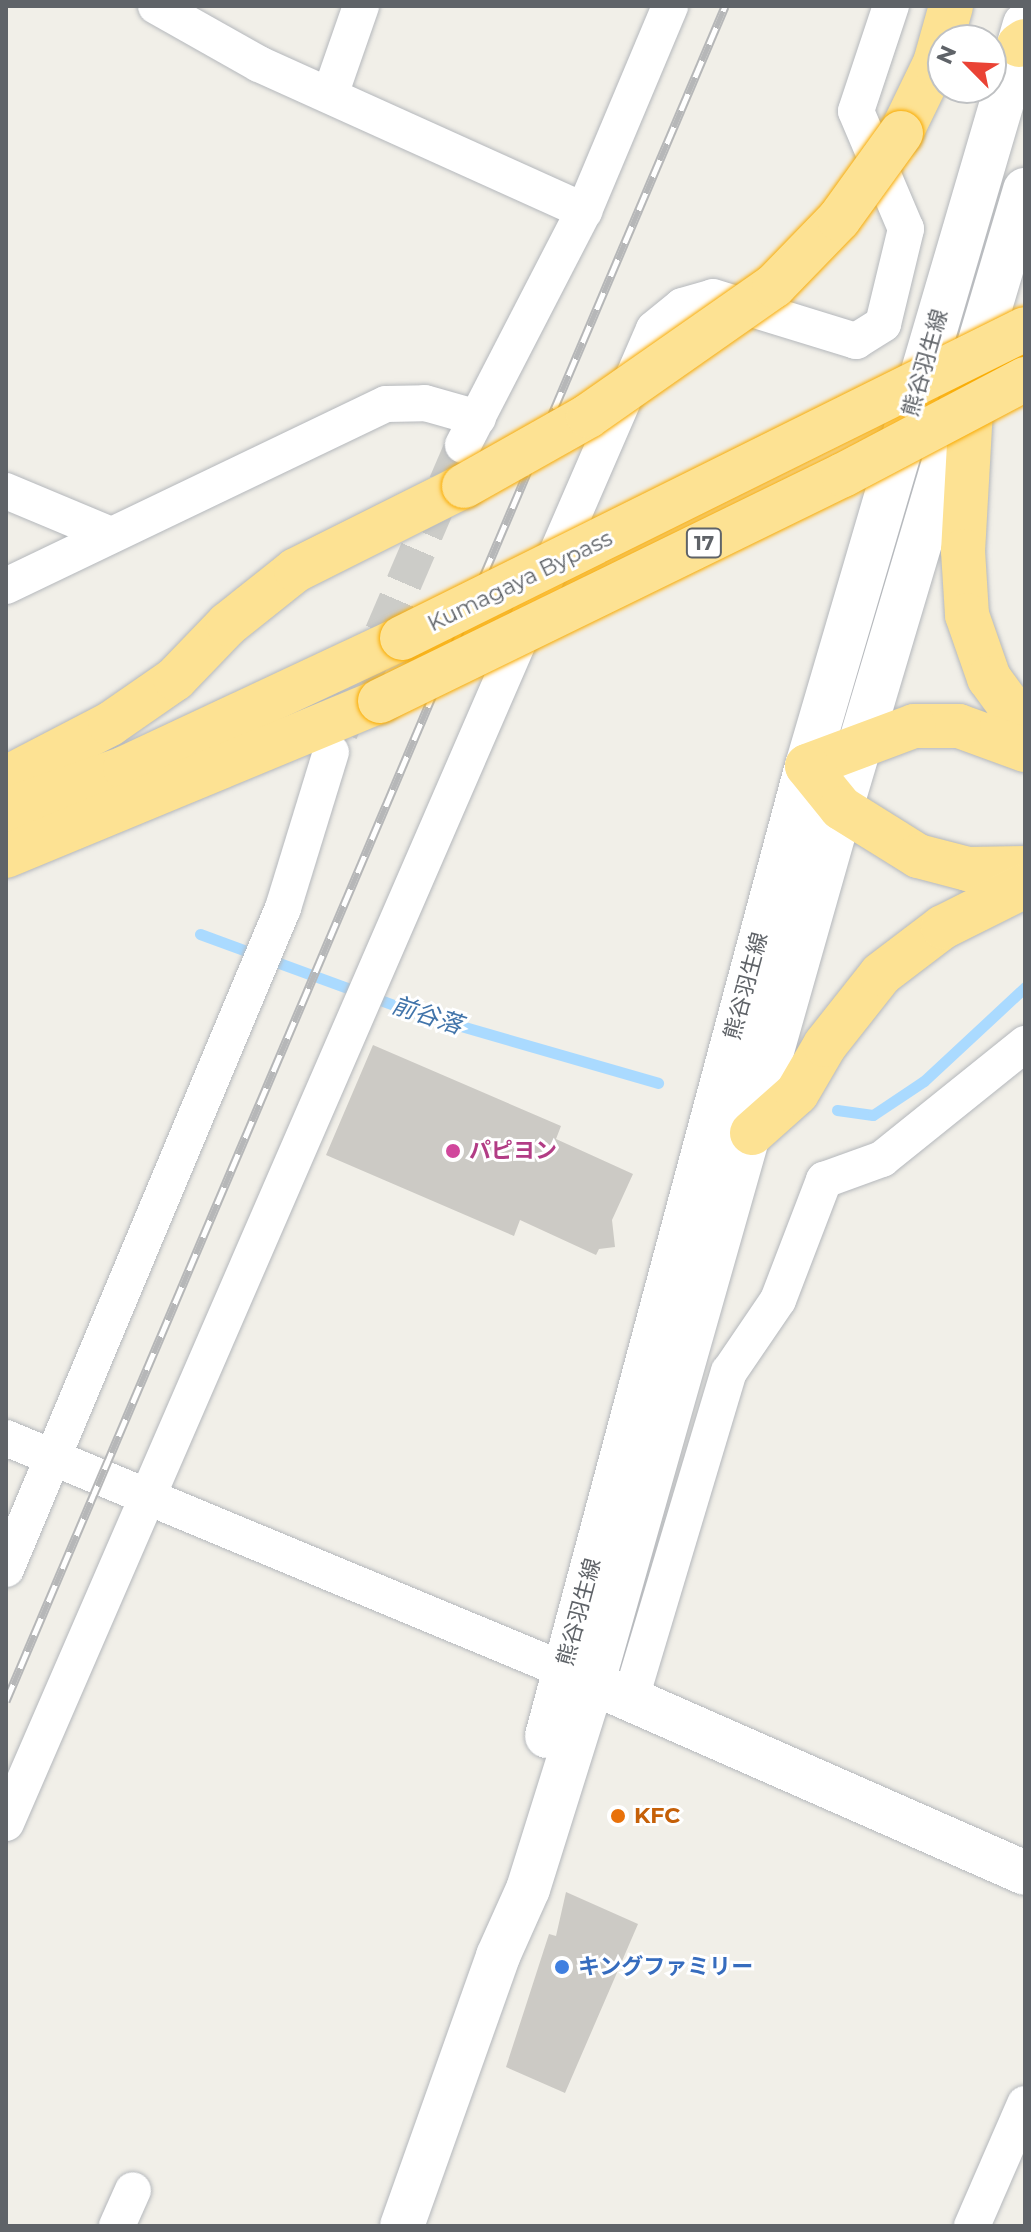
<!DOCTYPE html>
<html>
<head>
<meta charset="utf-8">
<style>
  body { margin:0 }
  #map { position:relative; width:1031px; height:2232px; overflow:hidden; background:#f1efe8; font-family:Montserrat,"Noto Sans JP",sans-serif }
  div>[style] { position:absolute }
  .stream>* { height:11px; margin:-5.5px; padding:0 5.5px; transform-origin:5.5px; border-radius:5.5px; background:#aadaff }
  .building>* { inset:0; background:#cccac5 }
  .street-tunnel>* { height:36px; margin-top:-18px; transform-origin:0; background:repeating-linear-gradient(90deg,#ccccc8 0 36px,transparent 0 54px) }
  .roads { filter:drop-shadow(0 0 2px #b5b8bc) drop-shadow(0 0 2px #b5b8bc) }
  .street>* { height:36px; margin:-18px; padding:0 18px; transform-origin:18px; border-radius:18px; background:#fff }
  .secondary>* { height:44px; margin:-22px; padding:0 22px; transform-origin:22px; border-radius:22px; background:#fff }
  .highway>* { height:44px; margin:-22px; padding:0 22px; transform-origin:22px; border-radius:22px; background:#fde293 }
  .rail>* { height:9px; margin-top:-4.5px; transform-origin:0; background:repeating-linear-gradient(90deg,#fff 0 18px,#b6b7b8 0 36px); box-sizing:border-box; border-block:2px solid #b6b7b8 }
  .bridges { filter:drop-shadow(0 0 2px #f9ab00) drop-shadow(0 0 2px #f9ab00) }
  .highway-bridge>* { height:44px; margin:-22px; padding:0 22px; transform-origin:22px; border-radius:22px; background:#fde293 }
  .dots>* { width:22px; height:22px; translate:-50% -50%; box-sizing:border-box; border:4px solid #fff; border-radius:50% }
  span { translate:-50% -50%; white-space:nowrap; text-align:center; line-height:1.15; -webkit-text-stroke:6px #fff; paint-order:stroke }
  .shield-label span { padding:2px 6px; background:#fff; border:2px solid; border-radius:6px; -webkit-text-stroke-width:0 }
  .shield-label { font-size:20px; color:#5f6368; font-weight:700 }
  .street-label { font-size:22px; color:#5f6368 }
  .hotel-label { font-size:22px; color:#b23c85; font-weight:700 }
  .left { translate:0 -50%; text-align:left }
  .food-label { font-size:22px; color:#c56008; font-weight:700 }
  .shop-label { font-size:22px; color:#366cbe; font-weight:700 }
  .water-label { font-size:24px; color:#4174aa; font-style:italic }
  .frame { position:absolute; inset:0; border:8px solid #5f6368; pointer-events:none }
  .north { position:absolute; left:927px; top:24px; width:80px; height:80px; box-sizing:border-box; background:#fff; border:2px solid #bfc1c3; border-radius:50%; rotate:294deg; font-size:22px; font-weight:700; line-height:32px; text-align:center; color:#5f6368 }
  .north::after { content:''; display:block; margin:auto; width:28px; height:36px; background:#ea4335; clip-path:polygon(50% 0,100% 100%,50% 72%,0 100%) }
</style>
</head>
<body>
<div id="map">
  <div class="stream">
    <i style="left:200px;top:934px;width:230px;rotate:20.1deg"></i>
    <i style="left:416px;top:1013px;width:252px;rotate:16.1deg"></i>
    <i style="left:837px;top:1110px;width:36px;rotate:8deg"></i>
    <i style="left:873px;top:1115px;width:61px;rotate:-33.7deg"></i>
    <i style="left:924px;top:1081px;width:138px;rotate:-42.9deg"></i>
  </div>
  <div class="building">
    <i style="clip-path:polygon(373px 1045px,561px 1126px,556px 1139px,633px 1174px,612px 1220px,615px 1247px,599px 1249px,596px 1255px,520px 1220px,514px 1236px,326px 1155px)"></i>
    <i style="clip-path:polygon(566px 1892px,638px 1924px,565px 2093px,506px 2067px,549px 1934px,556px 1936px)"></i>
  </div>
  <div class="street-tunnel">
    <i style="left:340px;top:732px;width:312px;rotate:-66.8deg"></i>
  </div>
  <div class="roads">
    <div class="street">
      <i style="left:156px;top:6px;width:118px;rotate:29.4deg"></i>
      <i style="left:259px;top:64px;width:357px;rotate:24.3deg"></i>
      <i style="left:330px;top:95px;width:94px;rotate:-70.8deg"></i>
      <i style="left:463px;top:445px;width:263px;rotate:-62.7deg"></i>
      <i style="left:584px;top:211px;width:222px;rotate:-67.2deg"></i>
      <i style="left:6px;top:491px;width:114px;rotate:22.7deg"></i>
      <i style="left:6px;top:586px;width:421px;rotate:-25.6deg"></i>
      <i style="left:386px;top:404px;width:39px;rotate:-1deg"></i>
      <i style="left:425px;top:403px;width:55px;rotate:15.8deg"></i>
      <i style="left:6px;top:1438px;width:604px;rotate:22.58deg"></i>
      <i style="left:6px;top:1569px;width:717px;rotate:-67.26deg"></i>
      <i style="left:283px;top:908px;width:163px;rotate:-72.9deg"></i>
      <i style="left:630px;top:1701px;width:344px;rotate:-73.3deg"></i>
      <i style="left:729px;top:1372px;width:87px;rotate:-55.8deg"></i>
      <i style="left:778px;top:1300px;width:129px;rotate:-69deg"></i>
      <i style="left:824px;top:1180px;width:62px;rotate:-19.9deg"></i>
      <i style="left:882px;top:1159px;width:184px;rotate:-38.8deg"></i>
      <i style="left:6px;top:1823px;width:1628px;rotate:-66.55deg"></i>
      <i style="left:654px;top:329px;width:36px;rotate:-39deg"></i>
      <i style="left:682px;top:306px;width:32px;rotate:-16deg"></i>
      <i style="left:713px;top:297px;width:150px;rotate:17.1deg"></i>
      <i style="left:856px;top:341px;width:32px;rotate:-32deg"></i>
      <i style="left:883px;top:324px;width:98px;rotate:-76.4deg"></i>
      <i style="left:906px;top:229px;width:128px;rotate:-113deg"></i>
      <i style="left:856px;top:111px;width:111px;rotate:-71.6deg"></i>
      <i style="left:117px;top:2226px;width:39px;rotate:-66deg"></i>
      <i style="left:972px;top:2226px;width:133px;rotate:-66.5deg"></i>
    </div>
    <div class="secondary">
      <i style="left:566px;top:1671px;width:501px;rotate:23.75deg"></i>
      <i style="left:547px;top:1736px;width:1004px;rotate:-75deg"></i>
      <i style="left:807px;top:766px;width:773px;rotate:-73.63deg"></i>
      <i style="left:402px;top:2226px;width:287px;rotate:-70.4deg"></i>
      <i style="left:498px;top:1956px;width:73px;rotate:-65.9deg"></i>
      <i style="left:528px;top:1889px;width:214px;rotate:-72.6deg"></i>
      <i style="left:592px;top:1685px;width:912px;rotate:-74.15deg"></i>
      <i style="left:841px;top:808px;width:645px;rotate:-73.42deg"></i>
    </div>
    <div class="highway">
      <i style="left:1019px;top:45px;width:7px;rotate:-34deg"></i>
      <i style="left:901px;top:133px;width:78px;rotate:-64.1deg"></i>
      <i style="left:935px;top:63px;width:59px;rotate:-74.3deg"></i>
      <i style="left:973px;top:373px;width:178px;rotate:93.2deg"></i>
      <i style="left:963px;top:551px;width:64px;rotate:86.4deg"></i>
      <i style="left:967px;top:615px;width:67px;rotate:70.8deg"></i>
      <i style="left:989px;top:678px;width:61px;rotate:53.7deg"></i>
      <i style="left:1025px;top:750px;width:70px;rotate:-160deg"></i>
      <i style="left:959px;top:726px;width:45px;rotate:180deg"></i>
      <i style="left:914px;top:726px;width:114px;rotate:159.5deg"></i>
      <i style="left:807px;top:766px;width:54px;rotate:51deg"></i>
      <i style="left:841px;top:808px;width:91px;rotate:31.9deg"></i>
      <i style="left:918px;top:856px;width:52px;rotate:14.6deg"></i>
      <i style="left:968px;top:869px;width:57px;rotate:-1deg"></i>
      <i style="left:6px;top:778px;width:117px;rotate:-27.4deg"></i>
      <i style="left:110px;top:724px;width:79px;rotate:-34.7deg"></i>
      <i style="left:175px;top:679px;width:76px;rotate:-46.1deg"></i>
      <i style="left:228px;top:624px;width:87px;rotate:-38.5deg"></i>
      <i style="left:296px;top:570px;width:188px;rotate:-26.6deg"></i>
      <i style="left:6px;top:810px;width:126px;rotate:-19.4deg"></i>
      <i style="left:125px;top:768px;width:306px;rotate:-25.1deg"></i>
      <i style="left:6px;top:856px;width:405px;rotate:-22.5deg"></i>
      <i style="left:752px;top:1133px;width:60px;rotate:-41.6deg"></i>
      <i style="left:797px;top:1093px;width:56px;rotate:-59.7deg"></i>
      <i style="left:825px;top:1045px;width:90px;rotate:-51.7deg"></i>
      <i style="left:881px;top:974px;width:78px;rotate:-37.2deg"></i>
      <i style="left:943px;top:927px;width:92px;rotate:-26.6deg"></i>
    </div>
  </div>
  <div class="rail">
    <i style="left:6px;top:1701px;width:1841px;rotate:-67.01deg"></i>
  </div>
  <div class="bridges">
    <div class="highway-bridge">
      <i style="left:464px;top:486px;width:142px;rotate:-29.4deg"></i>
      <i style="left:588px;top:416px;width:227px;rotate:-35deg"></i>
      <i style="left:774px;top:286px;width:93px;rotate:-45.9deg"></i>
      <i style="left:839px;top:219px;width:106px;rotate:-54.2deg"></i>
      <i style="left:402px;top:638px;width:695px;rotate:-26.38deg"></i>
      <i style="left:380px;top:701px;width:515px;rotate:-26.02deg"></i>
      <i style="left:843px;top:475px;width:206px;rotate:-27.8deg"></i>
    </div>
  </div>
  <div class="dots">
    <i style="left:453px;top:1151px;background:#d1479c"></i>
    <i style="left:618px;top:1816px;background:#e8710a"></i>
    <i style="left:562px;top:1967px;background:#3f7fe0"></i>
  </div>
  <div class="shield-label">
    <span style="left:704px;top:543px">17</span>
  </div>
  <div class="street-label">
    <span style="left:925px;top:363px;rotate:-74deg">熊谷羽生線</span>
    <span style="left:520px;top:581px;rotate:-26deg">Kumagaya Bypass</span>
    <span style="left:746px;top:986px;rotate:-75deg">熊谷羽生線</span>
    <span style="left:579px;top:1612px;rotate:-75deg">熊谷羽生線</span>
  </div>
  <div class="hotel-label">
    <span class="left" style="left:469px;top:1151px">パピヨン</span>
  </div>
  <div class="food-label">
    <span class="left" style="left:634px;top:1816px">KFC</span>
  </div>
  <div class="shop-label">
    <span class="left" style="left:578px;top:1967px">キングファミリー</span>
  </div>
  <div class="water-label">
    <span style="left:427px;top:1015px;rotate:18deg">前谷落</span>
  </div>
  <div class="frame"></div>
  <div class="north">N</div>
</div>
</body>
</html>
